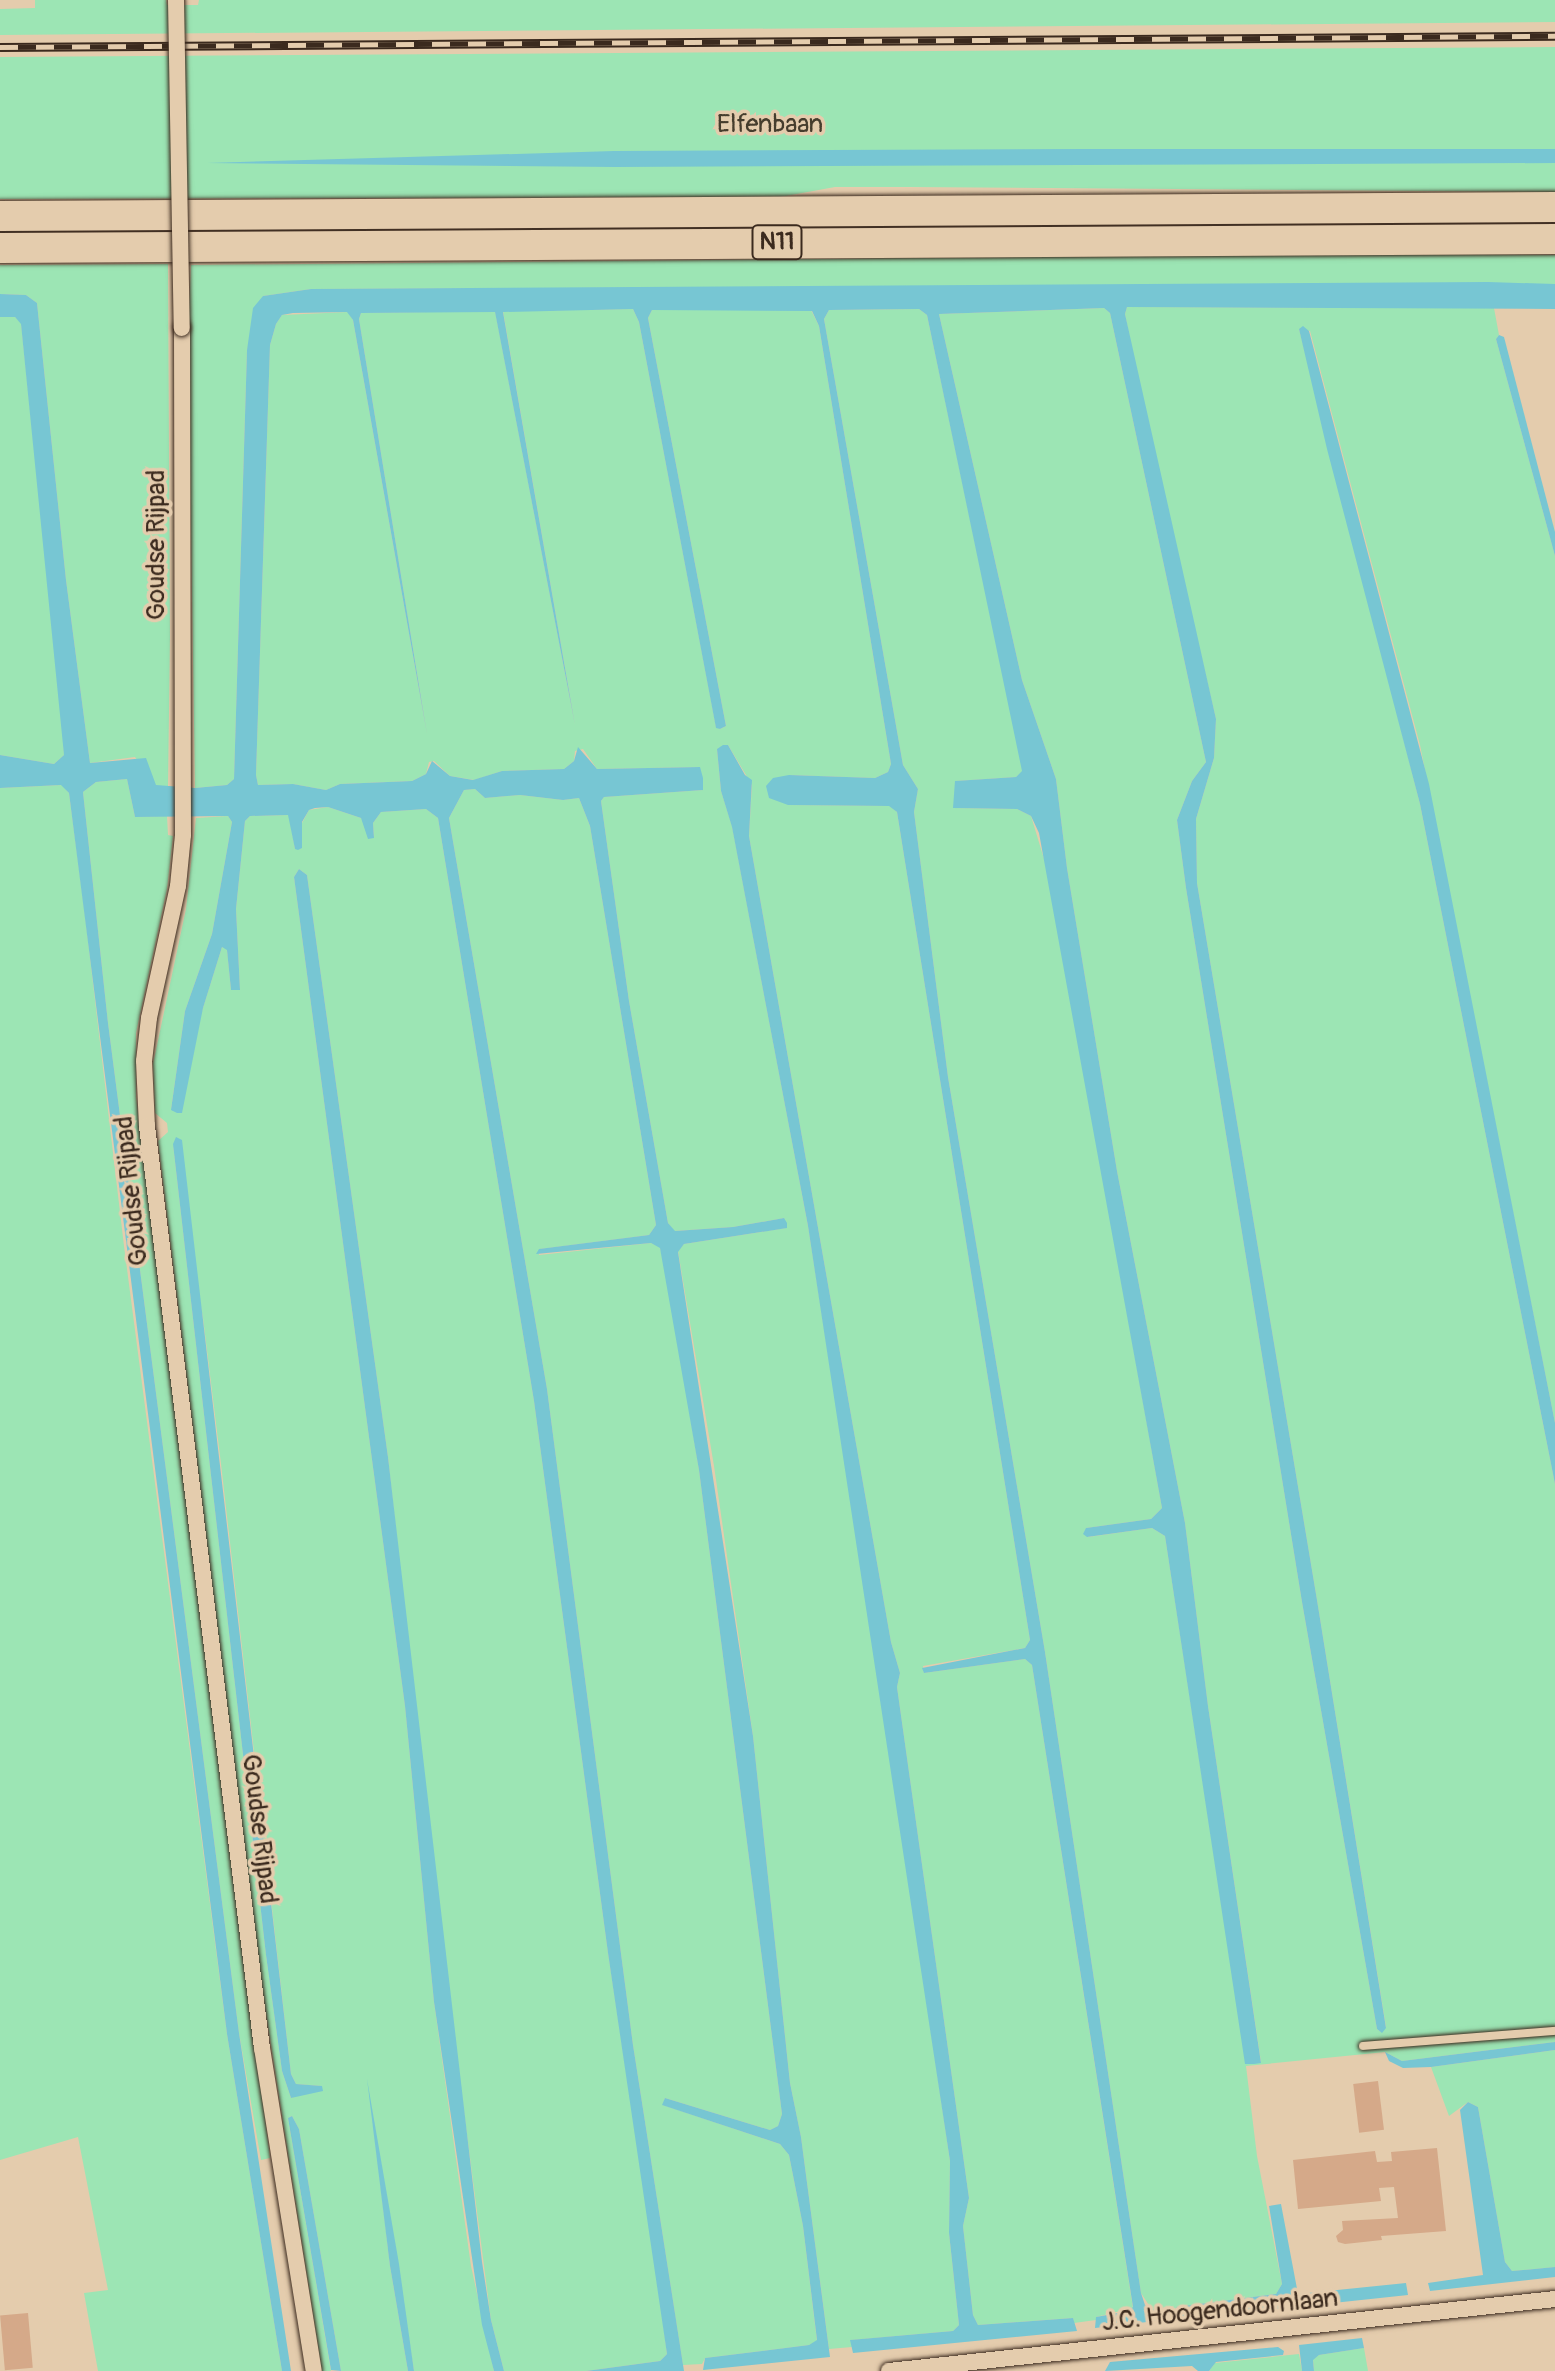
<!DOCTYPE html>
<html>
<head>
<meta charset="utf-8">
<style>
  body { margin:0 }
  #map { position:relative; width:1555px; height:2371px; overflow:hidden; background:#e4ccad; font-family:Pangolin,sans-serif }
  div>[style] { position:absolute }
  .green>* { inset:0; background:#9ce5b4 }
  .water>* { inset:0; background:#77c6d3 }
  .building>* { inset:0; background:#d5a989; transform-origin:0 0 }
  .roads { filter:drop-shadow(0 0 2px #3b2a1e) drop-shadow(0 0 2px #3b2a1e) }
  .lane>* { height:8px; margin:-4px; padding:0 4px; transform-origin:4px; border-radius:4px; background:#e4ccad }
  .street>* { height:16px; margin:-8px; padding:0 8px; transform-origin:8px; border-radius:8px; background:#e4ccad }
  .highway>* { height:30px; margin:-15px; padding:0 15px; transform-origin:15px; border-radius:15px; background:#e4ccad }
  .rail>* { height:9px; margin-top:-4.5px; transform-origin:0; background:repeating-linear-gradient(90deg,#e4ccad 0 18px,#3b2a1e 0 36px); box-sizing:border-box; border-block:2px solid #3b2a1e }
  .bridges { filter:drop-shadow(0 0 2px #3b2a1e) drop-shadow(0 0 2px #3b2a1e) }
  .street-bridge>* { height:16px; margin:-8px; padding:0 8px; transform-origin:8px; border-radius:8px; background:#e4ccad }
  span { translate:-50% -50%; white-space:nowrap; text-align:center; line-height:1.15; -webkit-text-stroke:7px #e4ccad; paint-order:stroke }
  .shield-label span { padding:2px 6px; background:#e4ccad; border:2px solid; border-radius:6px; -webkit-text-stroke-width:0 }
  .shield-label { font-size:24px; color:#3b2a1e; font-weight:700 }
  .park-label { font-size:26px; color:#453d2d }
  .street-label { font-size:26px; color:#3b2a1e }
</style>
</head>
<body>
<div id="map">
  <div class="green">
    <i style="clip-path:polygon(35px 0,166px 0,167px 5px,198px 5px,199px 0,1555px 0,1555px 22px,0 35px,0 9px,35px 8px)"></i>
    <i style="clip-path:polygon(1555px 47px,1555px 192px,908px 187px,835px 187px,780px 197px,0 199px,0 57px)"></i>
    <i style="clip-path:polygon(1331px 254px,1555px 255px,1555px 284px,311px 289px,263px 296px,247px 350px,234px 779px,227px 785px,195px 788px,188px 335px,191px 265px)"></i>
    <i style="clip-path:polygon(168px 264px,170px 637px,168px 788px,155px 785px,135px 757px,90px 763px,66px 580px,37px 303px,26px 295px,0 294px,0 265px)"></i>
    <i style="clip-path:polygon(1127px 307px,1494px 308px,1499px 335px,1496px 339px,1555px 556px,1555px 1423px,1420px 745px,1310px 331px,1299px 329px,1420px 804px,1555px 1484px,1555px 2042px,1402px 2061px,1385px 2052px,1246px 2066px,1257px 2156px,1282px 2284px,1276px 2294px,1177px 2307px,1174px 2314px,1156px 2316px,1141px 2293px,1045px 1652px,948px 1077px,914px 812px,918px 789px,903px 765px,824px 319px,829px 310px,919px 309px,927px 315px,1023px 771px,1016px 777px,956px 781px,954px 808px,1017px 809px,1031px 816px,1048px 872px,1162px 1508px,1151px 1519px,1086px 1528px,1088px 1537px,1152px 1528px,1165px 1536px,1246px 2064px,1261px 2062px,1208px 1706px,1185px 1523px,1117px 1171px,1067px 868px,1056px 779px,1022px 680px,939px 314px,1104px 308px,1110px 313px,1206px 762px,1192px 781px,1177px 820px,1186px 888px,1302px 1602px,1377px 2029px,1381px 2032px,1386px 2027px,1317px 1600px,1197px 883px,1196px 819px,1214px 758px,1216px 719px,1146px 419px,1125px 314px)"></i>
    <i style="clip-path:polygon(633px 309px,639px 322px,716px 727px,720px 729px,726px 726px,648px 318px,652px 310px,811px 310px,819px 326px,891px 764px,888px 772px,875px 778px,789px 775px,788px 805px,890px 806px,897px 812px,1030px 1640px,1025px 1648px,923px 1666px,924px 1673px,1025px 1659px,1032px 1665px,1133px 2308px,1096px 2317px,1096px 2320px,1074px 2323px,1073px 2318px,978px 2325px,973px 2315px,963px 2226px,969px 2198px,897px 1687px,900px 1673px,891px 1642px,749px 836px,752px 785px,728px 745px,717px 749px,721px 791px,732px 826px,808px 1226px,880px 1686px,950px 2161px,949px 2233px,959px 2325px,953px 2331px,851px 2340px,852px 2347px,829px 2349px,801px 2137px,790px 2083px,753px 1736px,714px 1466px,678px 1251px,684px 1244px,786px 1228px,784px 1218px,733px 1227px,674px 1231px,668px 1223px,629px 1001px,601px 801px,604px 797px,703px 790px,699px 767px,597px 769px,583px 749px,575px 751px,574px 761px,564px 769px,502px 771px,474px 780px,450px 776px,434px 761px,429px 762px,426px 774px,412px 781px,340px 784px,326px 790px,293px 784px,258px 785px,256px 775px,270px 345px,276px 324px,282px 315px,348px 312px,353px 320px,427px 734px,359px 319px,361px 313px,495px 311px,575px 725px,503px 311px)"></i>
    <i style="clip-path:polygon(0 317px,15px 317px,21px 323px,63px 725px,64px 755px,54px 764px,0 755px)"></i>
    <i style="clip-path:polygon(127px 779px,135px 817px,167px 816px,168px 835px,173px 836px,167px 889px,136px 1033px,136px 1097px,270px 2158px,261px 2160px,239px 2033px,108px 1023px,83px 792px,96px 782px)"></i>
    <i style="clip-path:polygon(62px 785px,69px 793px,84px 907px,124px 1246px,227px 2034px,282px 2371px,98px 2371px,84px 2293px,108px 2290px,78px 2137px,0 2160px,0 788px)"></i>
    <i style="clip-path:polygon(475px 789px,485px 798px,520px 795px,563px 800px,579px 798px,590px 826px,656px 1225px,649px 1235px,540px 1249px,539px 1255px,651px 1243px,660px 1247px,667px 1276px,699px 1470px,782px 2114px,778px 2126px,770px 2130px,665px 2098px,663px 2105px,780px 2144px,789px 2155px,803px 2226px,817px 2341px,809px 2345px,705px 2358px,702px 2364px,683px 2365px,633px 2045px,547px 1389px,449px 818px,464px 790px)"></i>
    <i style="clip-path:polygon(evenodd,328px 807px,361px 818px,374px 838px,373px 823px,381px 812px,426px 809px,438px 818px,534px 1401px,608px 1953px,655px 2260px,667px 2354px,660px 2361px,586px 2371px,504px 2371px,491px 2320px,435px 1887px,388px 1457px,307px 875px,299px 869px,294px 877px,405px 1706px,434px 2002px,471px 2266px,494px 2371px,414px 2371px,371px 2104px,390px 2266px,408px 2371px,341px 2371px,299px 2129px,292px 2116px,288px 2118px,331px 2371px,322px 2371px,257px 1955px,158px 1141px,168px 1132px,167px 1123px,155px 1113px,153px 1064px,186px 909px,196px 818px,228px 816px,232px 822px,212px 934px,185px 1011px,171px 1110px,222px 947px,227px 949px,231px 990px,240px 990px,236px 909px,245px 821px,250px 816px,289px 815px,295px 849px,302px 848px,302px 823px,309px 810px,328px 807px,173px 1144px,203px 1318px,221px 1464px,291px 2074px,296px 2084px,321px 2086px,291px 2098px,282px 2071px,266px 1955px,173px 1144px)"></i>
    <i style="clip-path:polygon(1555px 2050px,1555px 2267px,1512px 2271px,1505px 2262px,1478px 2107px,1468px 2102px,1449px 2116px,1431px 2067px)"></i>
    <i style="clip-path:polygon(1364px 2348px,1368px 2371px,1314px 2371px,1313px 2359px,1319px 2355px)"></i>
    <i style="clip-path:polygon(1299px 2354px,1302px 2371px,1209px 2371px,1215px 2363px)"></i>
  </div>
  <div class="water">
    <i style="clip-path:polygon(1085px 149px,1555px 149px,1555px 163px,615px 167px,207px 163px,614px 151px)"></i>
    <i style="clip-path:polygon(1488px 282px,1555px 284px,1555px 309px,1127px 307px,1125px 314px,1216px 719px,1214px 758px,1196px 819px,1197px 883px,1317px 1600px,1386px 2028px,1382px 2033px,1377px 2029px,1302px 1602px,1186px 888px,1177px 820px,1192px 781px,1206px 762px,1110px 313px,1104px 308px,939px 314px,1022px 680px,1056px 779px,1067px 868px,1117px 1171px,1185px 1523px,1208px 1706px,1261px 2063px,1254px 2064px,1245px 2064px,1165px 1536px,1152px 1528px,1087px 1537px,1083px 1534px,1086px 1528px,1151px 1519px,1162px 1508px,1039px 833px,1031px 816px,1017px 809px,953px 808px,955px 781px,1016px 777px,1022px 771px,927px 315px,919px 309px,829px 310px,824px 319px,903px 765px,918px 789px,914px 812px,948px 1077px,1045px 1652px,1141px 2293px,1145px 2305px,1156px 2311px,1156px 2321px,1095px 2328px,1096px 2317px,1129px 2311px,1133px 2307px,1032px 1665px,1025px 1659px,924px 1673px,922px 1668px,1025px 1648px,1030px 1640px,897px 812px,889px 806px,788px 805px,769px 798px,766px 786px,773px 778px,789px 775px,875px 778px,888px 772px,891px 764px,819px 326px,812px 311px,652px 310px,648px 318px,726px 726px,720px 729px,716px 728px,639px 322px,633px 309px,503px 312px,575px 725px,495px 312px,361px 313px,359px 319px,427px 734px,353px 320px,347px 312px,293px 313px,282px 315px,276px 324px,270px 345px,256px 775px,258px 785px,293px 784px,326px 790px,340px 784px,412px 781px,426px 774px,432px 761px,450px 776px,473px 780px,502px 771px,564px 769px,574px 761px,578px 747px,597px 769px,700px 767px,703px 778px,703px 790px,604px 797px,601px 801px,629px 1001px,668px 1223px,675px 1231px,733px 1227px,784px 1218px,787px 1223px,787px 1228px,684px 1244px,678px 1252px,753px 1736px,790px 2083px,801px 2137px,830px 2357px,703px 2370px,705px 2358px,809px 2345px,817px 2340px,803px 2226px,789px 2155px,780px 2144px,662px 2105px,665px 2098px,770px 2130px,778px 2126px,782px 2114px,699px 1470px,660px 1248px,651px 1243px,536px 1254px,539px 1249px,649px 1235px,656px 1225px,590px 826px,579px 798px,563px 800px,520px 795px,485px 798px,475px 789px,464px 790px,449px 818px,547px 1389px,633px 2045px,684px 2371px,586px 2371px,660px 2361px,667px 2354px,608px 1953px,534px 1401px,438px 818px,426px 809px,381px 812px,373px 823px,374px 838px,368px 839px,361px 818px,328px 807px,315px 808px,309px 810px,302px 822px,302px 848px,298px 850px,295px 849px,288px 815px,250px 816px,245px 821px,236px 909px,240px 990px,231px 990px,227px 950px,222px 947px,203px 1008px,182px 1113px,177px 1113px,171px 1110px,185px 1011px,212px 934px,232px 822px,228px 816px,135px 817px,127px 779px,96px 782px,83px 792px,108px 1023px,239px 2033px,291px 2371px,282px 2371px,227px 2034px,69px 793px,61px 785px,0 788px,0 755px,54px 764px,64px 755px,21px 324px,15px 317px,0 317px,0 294px,26px 295px,37px 303px,66px 580px,90px 763px,146px 758px,156px 785px,195px 788px,227px 785px,234px 779px,247px 350px,253px 308px,263px 296px,311px 289px)"></i>
    <i style="clip-path:polygon(1303px 326px,1309px 331px,1429px 784px,1555px 1423px,1555px 1484px,1420px 804px,1327px 449px,1299px 329px)"></i>
    <i style="clip-path:polygon(1499px 335px,1504px 337px,1555px 532px,1555px 556px,1496px 339px)"></i>
    <i style="clip-path:polygon(723px 745px,728px 745px,745px 775px,752px 780px,749px 836px,891px 1642px,900px 1673px,897px 1687px,969px 2198px,963px 2226px,973px 2315px,978px 2325px,1073px 2318px,1077px 2331px,853px 2353px,850px 2340px,953px 2331px,959px 2325px,949px 2233px,950px 2161px,808px 1226px,732px 827px,721px 791px,717px 749px)"></i>
    <i style="clip-path:polygon(299px 869px,307px 875px,388px 1457px,482px 2262px,491px 2320px,504px 2371px,494px 2371px,482px 2325px,434px 2002px,405px 1706px,294px 877px)"></i>
    <i style="clip-path:polygon(176px 1137px,182px 1140px,291px 2074px,296px 2084px,322px 2086px,323px 2091px,291px 2098px,282px 2071px,266px 1955px,173px 1144px)"></i>
    <i style="clip-path:polygon(1555px 2042px,1555px 2050px,1431px 2067px,1403px 2068px,1389px 2061px,1385px 2052px,1402px 2061px)"></i>
    <i style="clip-path:polygon(367px 2079px,399px 2264px,414px 2371px,408px 2371px,390px 2266px)"></i>
    <i style="clip-path:polygon(1468px 2102px,1478px 2107px,1505px 2262px,1512px 2271px,1555px 2267px,1555px 2277px,1430px 2291px,1428px 2283px,1483px 2275px,1460px 2110px)"></i>
    <i style="clip-path:polygon(292px 2116px,299px 2129px,341px 2371px,331px 2370px,288px 2118px)"></i>
    <i style="clip-path:polygon(1281px 2204px,1298px 2294px,1406px 2283px,1408px 2295px,1174px 2320px,1176px 2307px,1276px 2294px,1282px 2284px,1269px 2206px)"></i>
    <i style="clip-path:polygon(1362px 2338px,1364px 2348px,1319px 2355px,1313px 2360px,1314px 2371px,1302px 2371px,1299px 2345px)"></i>
    <i style="clip-path:polygon(1278px 2347px,1284px 2351px,1283px 2355px,1216px 2362px,1209px 2371px,1198px 2371px,1192px 2366px,1105px 2371px,1110px 2362px)"></i>
  </div>
  <div class="building">
    <i style="left:1378px;top:2081px;width:49px;height:25px;rotate:83deg"></i>
    <i style="clip-path:polygon(1437px 2148px,1446px 2231px,1381px 2236px,1382px 2240px,1345px 2244px,1338px 2242px,1336px 2236px,1343px 2230px,1342px 2221px,1398px 2218px,1394px 2187px,1379px 2188px,1381px 2201px,1298px 2209px,1293px 2160px,1375px 2151px,1377px 2162px,1392px 2161px,1391px 2152px)"></i>
    <i style="left:28px;top:2313px;width:55px;height:28px;rotate:85deg"></i>
  </div>
  <div class="roads">
    <div class="lane">
      <i style="left:1363px;top:2046px;width:193px;rotate:-4.5deg"></i>
    </div>
    <div class="street">
      <i style="left:182px;top:328px;width:507px;rotate:89.89deg"></i>
      <i style="left:183px;top:835px;width:51px;rotate:95.6deg"></i>
      <i style="left:178px;top:886px;width:135px;rotate:102.4deg"></i>
      <i style="left:149px;top:1018px;width:43px;rotate:96.6deg"></i>
      <i style="left:144px;top:1061px;width:65px;rotate:87.4deg"></i>
      <i style="left:147px;top:1126px;width:929px;rotate:82.89deg"></i>
      <i style="left:262px;top:2048px;width:327px;rotate:80.9deg"></i>
      <i style="left:889px;top:2371px;width:670px;rotate:-6.17deg"></i>
    </div>
    <div class="highway">
      <i style="left:0;top:216px;width:1555px;rotate:-0.33deg"></i>
      <i style="left:0;top:248px;width:1555px;rotate:-0.33deg"></i>
    </div>
  </div>
  <div class="rail">
    <i style="left:0;top:47px;width:1555px;rotate:-0.41deg"></i>
  </div>
  <div class="bridges">
    <div class="street-bridge">
      <i style="left:176px;top:0;width:328px;rotate:89deg"></i>
    </div>
  </div>
  <div class="shield-label">
    <span style="left:777px;top:242px">N11</span>
  </div>
  <div class="park-label">
    <span style="left:770px;top:125px">Elfenbaan</span>
  </div>
  <div class="street-label">
    <span style="left:157px;top:545px;rotate:-90deg">Goudse Rijpad</span>
    <span style="left:132px;top:1191px;rotate:-96deg">Goudse Rijpad</span>
    <span style="left:259px;top:1829px;rotate:83deg">Goudse Rijpad</span>
    <span style="left:1220px;top:2311px;rotate:-6deg">J.C. Hoogendoornlaan</span>
  </div>
</div>
</body>
</html>
